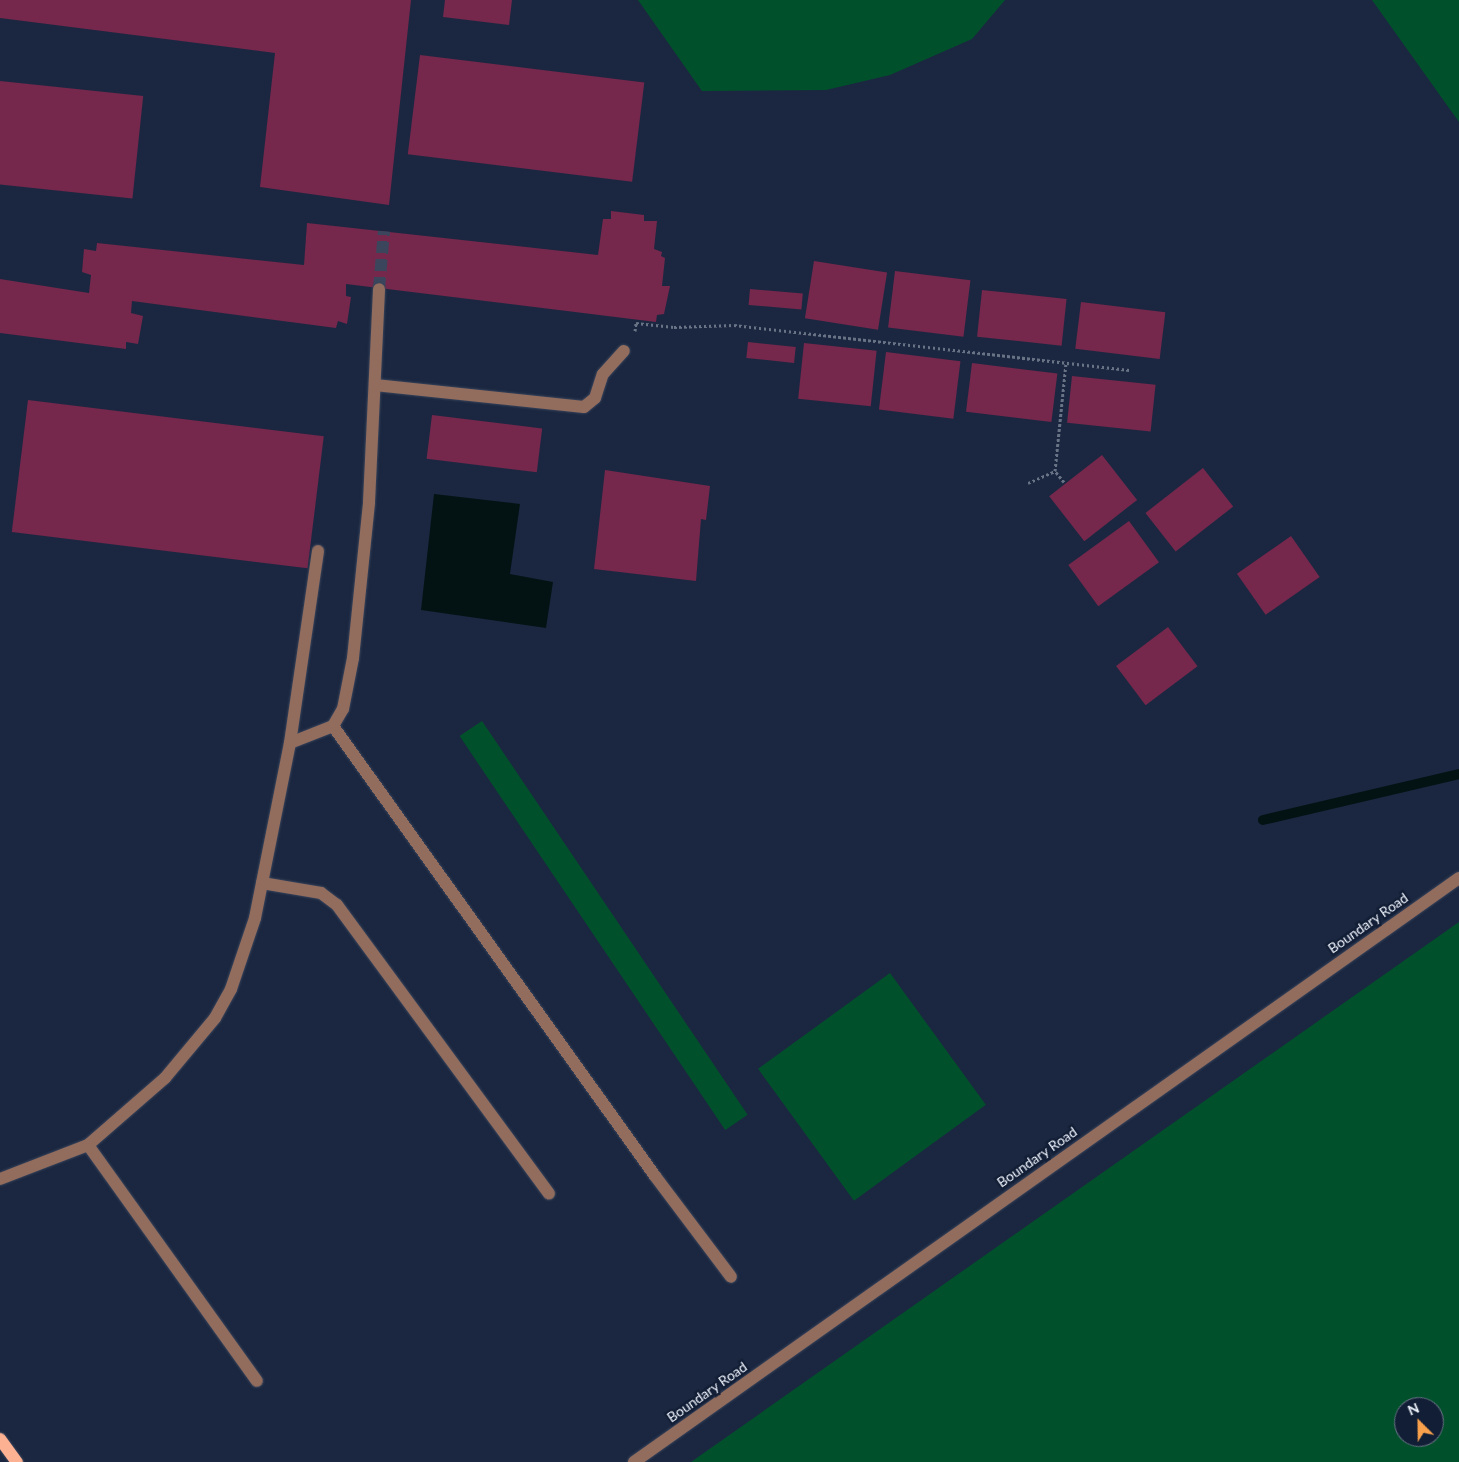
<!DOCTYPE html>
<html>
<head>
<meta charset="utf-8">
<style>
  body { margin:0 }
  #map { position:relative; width:1459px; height:1462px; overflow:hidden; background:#1b2740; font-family:Lato,sans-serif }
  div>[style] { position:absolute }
  .green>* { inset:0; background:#00512b; transform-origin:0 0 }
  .water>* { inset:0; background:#031314 }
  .stream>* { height:10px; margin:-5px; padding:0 5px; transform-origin:5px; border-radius:5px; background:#031314 }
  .building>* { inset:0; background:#75274c; transform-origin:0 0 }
  .minor-tunnel>* { height:12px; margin-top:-6px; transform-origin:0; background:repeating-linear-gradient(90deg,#3b465d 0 12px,transparent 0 18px) }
  .path>* { height:3px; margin-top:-1.5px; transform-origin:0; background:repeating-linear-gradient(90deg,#697386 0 2.5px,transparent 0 5px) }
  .roads { filter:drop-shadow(0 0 1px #39445b) drop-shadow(0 0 1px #39445b) }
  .minor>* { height:12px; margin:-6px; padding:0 6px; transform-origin:6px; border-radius:6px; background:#926d5e }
  .major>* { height:12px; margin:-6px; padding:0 6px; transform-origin:6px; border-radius:6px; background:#fdb193 }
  span { translate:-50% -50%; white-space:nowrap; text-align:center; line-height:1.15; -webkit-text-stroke:5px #121e35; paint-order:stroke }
  .street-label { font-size:14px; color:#f0f5ff }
  .north { position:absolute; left:1394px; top:1397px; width:50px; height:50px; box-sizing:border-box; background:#121e35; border:1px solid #6b7486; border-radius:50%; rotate:337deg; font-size:14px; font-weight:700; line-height:20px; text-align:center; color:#f0f5ff }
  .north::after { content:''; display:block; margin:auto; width:18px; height:22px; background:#f8a04b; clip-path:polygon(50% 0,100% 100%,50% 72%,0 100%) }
</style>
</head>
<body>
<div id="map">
  <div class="green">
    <i style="clip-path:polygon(638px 0,1005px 0,972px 39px,890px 75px,826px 90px,702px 91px)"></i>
    <i style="clip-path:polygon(1372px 0,1459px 0,1459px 122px)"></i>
    <i style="left:482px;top:721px;width:475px;height:27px;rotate:56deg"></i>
    <i style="clip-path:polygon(evenodd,1459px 922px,1459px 1462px,691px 1462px,1459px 922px,1404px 1407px,1434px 1407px,1434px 1437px,1404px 1437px,1404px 1407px)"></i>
    <i style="left:890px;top:973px;width:163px;height:163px;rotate:54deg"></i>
  </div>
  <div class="water">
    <i style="clip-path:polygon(434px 494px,520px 504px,510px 574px,553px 582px,546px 628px,421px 610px)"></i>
  </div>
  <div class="stream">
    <i style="left:1263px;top:820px;width:201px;rotate:-13.2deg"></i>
  </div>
  <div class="building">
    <i style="clip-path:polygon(0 0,411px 0,389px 205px,260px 187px,275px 53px,0 18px)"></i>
    <i style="clip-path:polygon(445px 0,512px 0,509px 25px,443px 17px)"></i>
    <i style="left:420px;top:55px;width:226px;height:100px;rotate:7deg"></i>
    <i style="left:0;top:81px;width:144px;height:103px;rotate:6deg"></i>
    <i style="clip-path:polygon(611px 211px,644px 215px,644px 221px,657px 221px,654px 249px,662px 252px,661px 256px,665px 258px,662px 286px,670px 286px,664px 314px,657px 315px,656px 322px,346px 284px,346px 296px,351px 297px,347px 324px,338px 321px,336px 328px,132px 301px,131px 313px,143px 316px,138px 344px,126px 342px,126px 349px,0 333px,0 279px,89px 293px,91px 275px,82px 272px,84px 249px,96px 251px,97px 243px,304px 265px,307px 223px,598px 255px,603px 219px,611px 219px)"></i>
    <i style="left:814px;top:261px;width:74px;height:58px;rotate:9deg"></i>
    <i style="left:895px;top:271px;width:76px;height:57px;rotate:7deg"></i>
    <i style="left:750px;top:289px;width:53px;height:16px;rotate:5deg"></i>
    <i style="left:982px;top:290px;width:85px;height:47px;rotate:6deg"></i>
    <i style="left:1081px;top:302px;width:85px;height:47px;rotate:7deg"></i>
    <i style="left:748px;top:342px;width:48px;height:16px;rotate:6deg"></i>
    <i style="left:804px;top:343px;width:73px;height:56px;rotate:6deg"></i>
    <i style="left:886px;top:352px;width:75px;height:58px;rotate:7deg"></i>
    <i style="left:972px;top:363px;width:86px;height:49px;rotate:7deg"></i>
    <i style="left:1072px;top:376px;width:84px;height:47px;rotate:6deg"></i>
    <i style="left:28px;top:400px;width:298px;height:133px;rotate:7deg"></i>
    <i style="left:432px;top:415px;width:111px;height:44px;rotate:7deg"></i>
    <i style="left:1102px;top:455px;width:57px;height:67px;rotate:52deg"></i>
    <i style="left:1203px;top:468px;width:49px;height:73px;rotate:52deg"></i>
    <i style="clip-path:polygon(605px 470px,710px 486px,706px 520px,701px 519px,696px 581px,594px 569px)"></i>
    <i style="left:1129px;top:521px;width:51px;height:75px;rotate:54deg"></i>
    <i style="left:1291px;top:536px;width:50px;height:66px;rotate:55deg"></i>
    <i style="left:1168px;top:627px;width:49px;height:65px;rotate:53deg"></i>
  </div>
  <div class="minor-tunnel">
    <i style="left:379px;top:289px;width:58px;rotate:-85.1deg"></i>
  </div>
  <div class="path">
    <i style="left:635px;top:331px;width:8px;rotate:-83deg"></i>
    <i style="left:636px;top:323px;width:38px;rotate:6deg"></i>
    <i style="left:674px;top:327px;width:60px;rotate:-1.9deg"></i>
    <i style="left:734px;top:325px;width:398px;rotate:6.5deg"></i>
    <i style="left:1064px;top:482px;width:14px;rotate:-129deg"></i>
    <i style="left:1055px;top:471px;width:109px;rotate:-84.2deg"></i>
    <i style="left:1028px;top:483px;width:30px;rotate:-24deg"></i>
  </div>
  <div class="roads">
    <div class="minor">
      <i style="left:375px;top:385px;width:210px;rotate:6deg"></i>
      <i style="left:584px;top:407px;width:14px;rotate:-39deg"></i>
      <i style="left:595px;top:398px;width:25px;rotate:-72deg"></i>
      <i style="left:603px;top:374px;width:31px;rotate:-48deg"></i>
      <i style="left:333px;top:726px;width:553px;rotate:54.41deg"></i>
      <i style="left:655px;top:1176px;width:126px;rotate:53deg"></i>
      <i style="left:290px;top:743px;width:194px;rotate:-81.7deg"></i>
      <i style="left:262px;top:883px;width:60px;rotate:9.6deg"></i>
      <i style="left:321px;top:893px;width:20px;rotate:37deg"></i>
      <i style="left:337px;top:905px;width:358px;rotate:53.7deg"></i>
      <i style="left:88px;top:1145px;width:290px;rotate:54.4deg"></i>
      <i style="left:0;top:1179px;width:94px;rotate:-21.1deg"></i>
      <i style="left:88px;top:1145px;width:102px;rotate:-41deg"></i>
      <i style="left:165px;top:1078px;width:78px;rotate:-50.2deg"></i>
      <i style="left:215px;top:1018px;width:33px;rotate:-61deg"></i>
      <i style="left:231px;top:989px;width:75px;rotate:-71.3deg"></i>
      <i style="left:255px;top:918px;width:178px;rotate:-78.7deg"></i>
      <i style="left:290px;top:743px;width:46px;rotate:-21.6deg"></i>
      <i style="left:333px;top:726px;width:20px;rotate:-60deg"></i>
      <i style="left:343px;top:709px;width:52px;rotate:-78.9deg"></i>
      <i style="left:353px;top:658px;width:157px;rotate:-84.1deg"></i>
      <i style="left:369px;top:502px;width:213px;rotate:-87.3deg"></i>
      <i style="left:634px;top:1462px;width:1011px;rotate:-35.29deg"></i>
    </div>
    <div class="major">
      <i style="left:0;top:1439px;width:29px;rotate:54deg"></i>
    </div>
  </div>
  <div class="street-label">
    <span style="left:1368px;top:923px;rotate:-35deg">Boundary Road</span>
    <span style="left:1037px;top:1157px;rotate:-35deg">Boundary Road</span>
    <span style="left:707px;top:1392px;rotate:-35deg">Boundary Road</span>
  </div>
  <div class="north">N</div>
</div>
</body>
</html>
